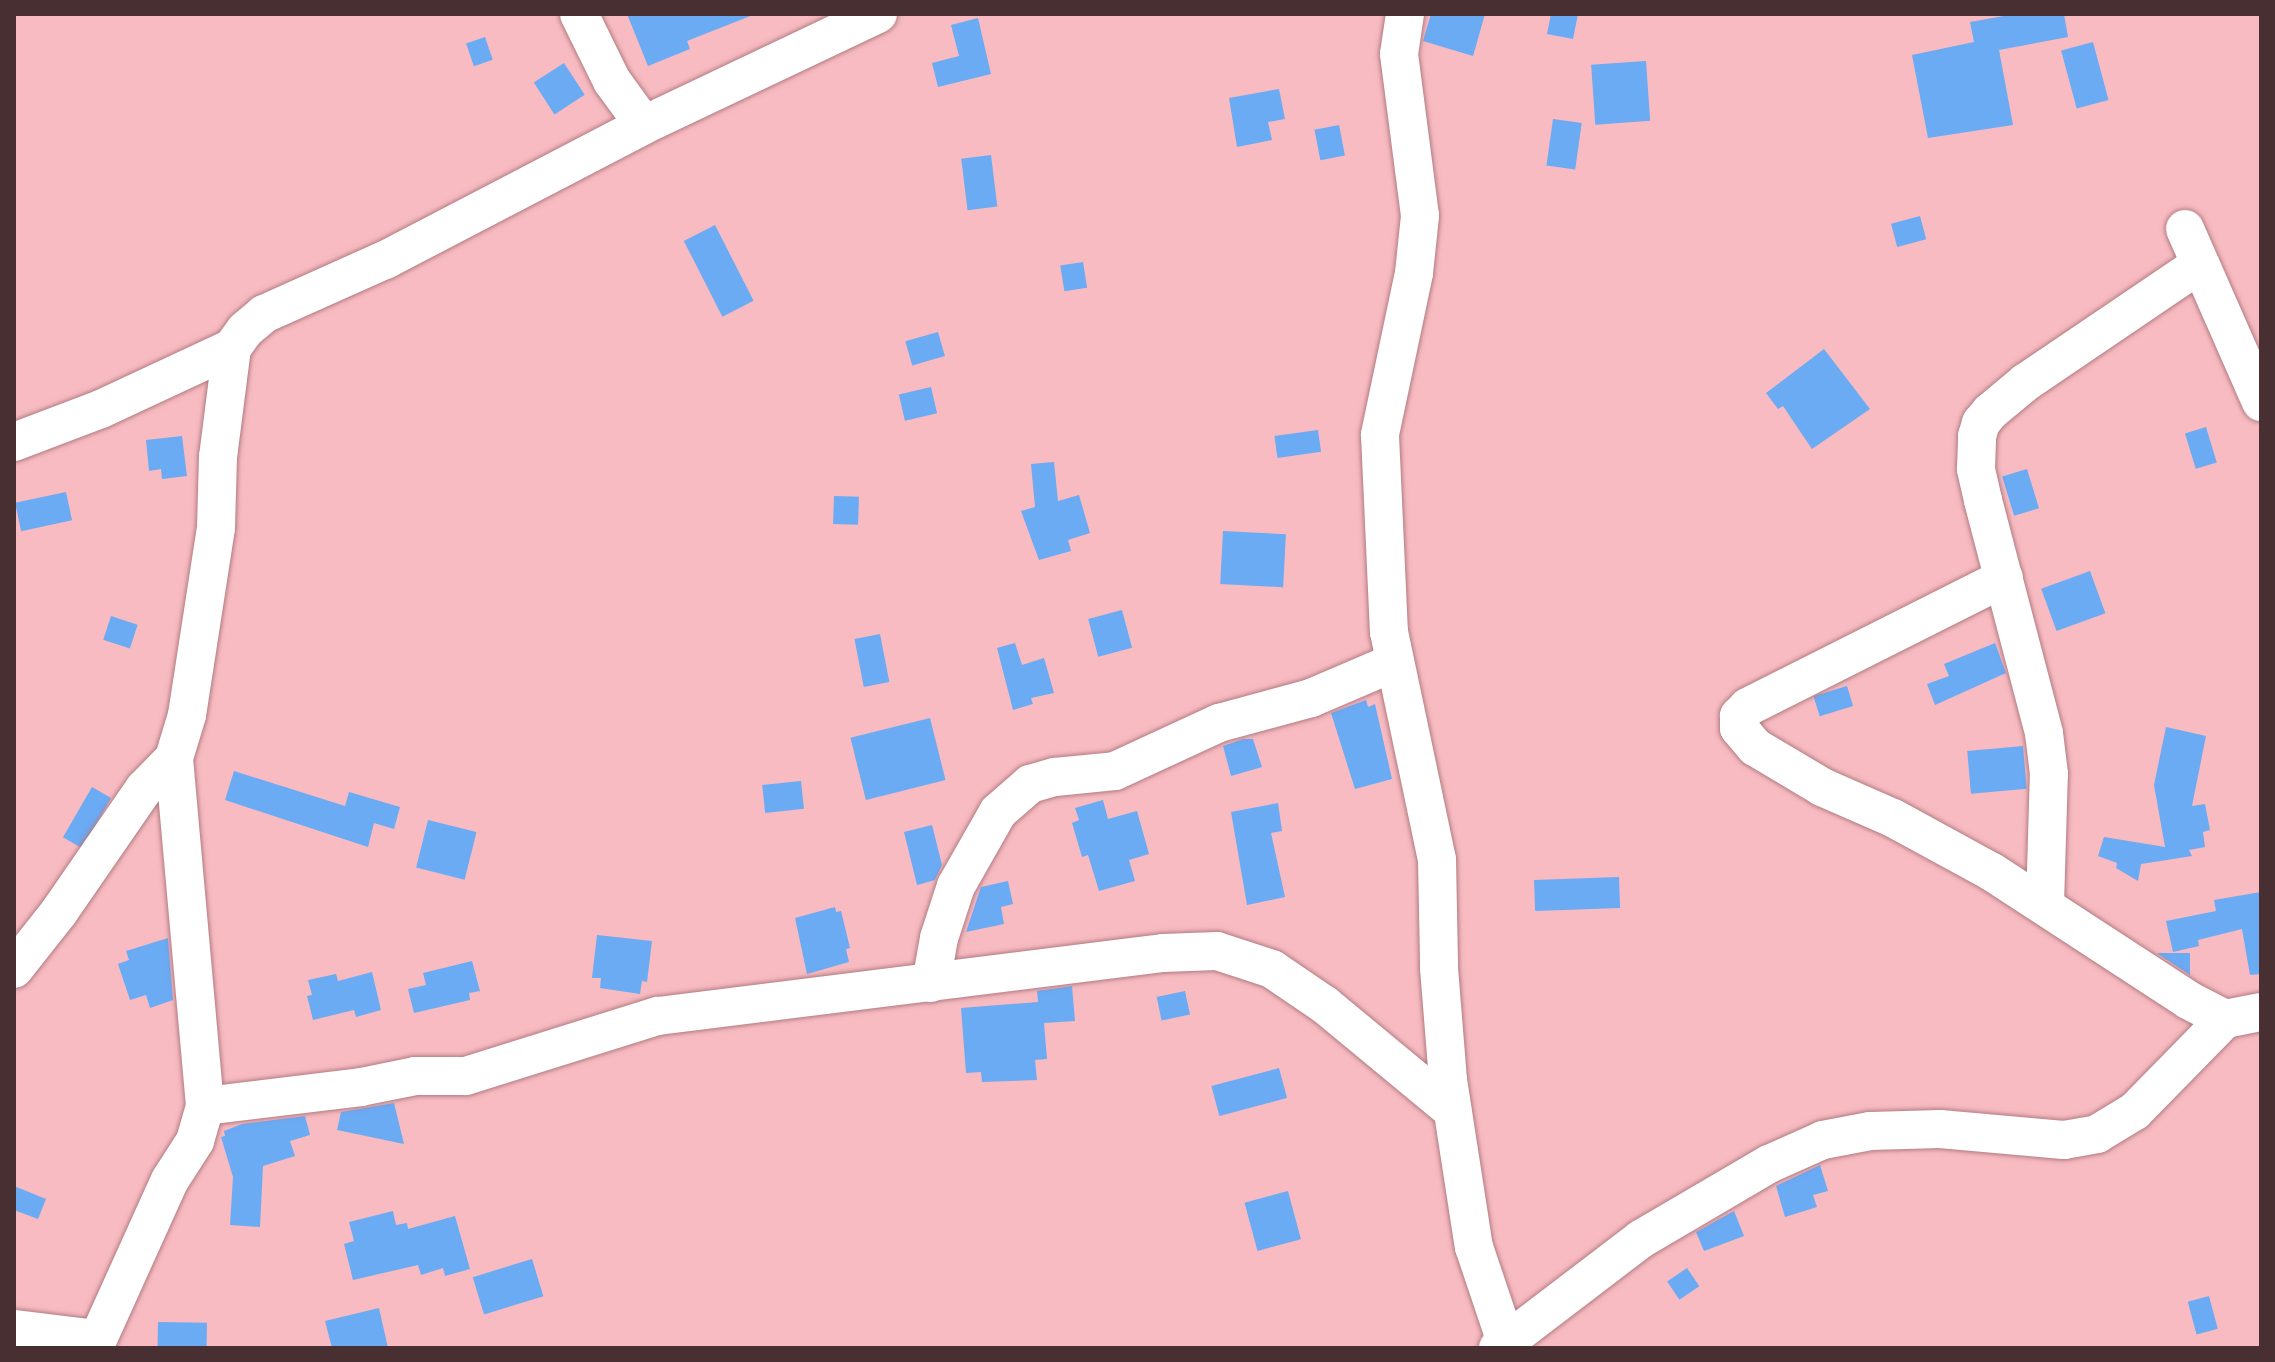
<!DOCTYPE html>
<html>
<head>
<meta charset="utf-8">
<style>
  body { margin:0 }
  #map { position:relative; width:2275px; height:1362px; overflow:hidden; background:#f7bbc1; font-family:Raleway,sans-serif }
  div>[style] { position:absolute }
  .building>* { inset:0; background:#6aabf4; transform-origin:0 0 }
  .roads { filter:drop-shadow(0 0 2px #b27b81) drop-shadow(0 0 2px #b27b81) }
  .minor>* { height:38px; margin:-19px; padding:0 19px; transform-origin:19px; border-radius:19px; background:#fff }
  span { translate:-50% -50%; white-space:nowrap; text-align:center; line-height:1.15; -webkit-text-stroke:7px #fdccd0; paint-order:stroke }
  .frame { position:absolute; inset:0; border:16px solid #483032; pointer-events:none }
</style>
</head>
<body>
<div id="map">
  <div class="building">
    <i style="clip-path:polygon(627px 14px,753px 14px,753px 15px,687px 41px,690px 49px,648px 66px)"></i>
    <i style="clip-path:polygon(1431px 14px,1485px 14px,1473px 56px,1423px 41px)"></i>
    <i style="clip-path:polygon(1551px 14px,1578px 14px,1573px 39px,1547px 34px)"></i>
    <i style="clip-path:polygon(2015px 14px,2064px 14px,2068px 37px,1999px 50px,2013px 125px,1928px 138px,1912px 55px,1974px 42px,1970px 22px)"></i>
    <i style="clip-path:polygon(978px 18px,991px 74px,938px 87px,932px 63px,959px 56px,951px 25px)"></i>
    <i style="left:485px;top:37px;width:24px;height:20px;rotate:71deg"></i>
    <i style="left:2093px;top:42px;width:60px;height:33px;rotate:75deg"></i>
    <i style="left:1646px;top:61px;width:60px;height:55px;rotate:86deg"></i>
    <i style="left:564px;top:63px;width:38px;height:36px;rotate:57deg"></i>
    <i style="clip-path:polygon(1279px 89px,1285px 119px,1268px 122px,1272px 140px,1237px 147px,1229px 98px)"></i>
    <i style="left:1553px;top:119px;width:29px;height:47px;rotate:8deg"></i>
    <i style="left:1339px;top:125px;width:31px;height:25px;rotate:79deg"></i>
    <i style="left:991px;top:155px;width:52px;height:30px;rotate:83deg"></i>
    <i style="left:1920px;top:216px;width:24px;height:30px;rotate:75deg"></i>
    <i style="left:715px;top:225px;width:85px;height:35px;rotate:63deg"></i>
    <i style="left:1083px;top:262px;width:26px;height:23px;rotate:81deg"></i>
    <i style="left:938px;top:332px;width:25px;height:34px;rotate:74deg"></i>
    <i style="clip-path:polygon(1824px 349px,1870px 409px,1812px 449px,1783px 406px,1778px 409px,1766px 393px)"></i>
    <i style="left:931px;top:387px;width:27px;height:33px;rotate:77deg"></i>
    <i style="left:2206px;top:427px;width:37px;height:22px;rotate:73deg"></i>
    <i style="left:1318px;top:430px;width:22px;height:44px;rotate:82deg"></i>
    <i style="clip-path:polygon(182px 436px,187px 476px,162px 479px,161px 469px,149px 471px,146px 440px)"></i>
    <i style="clip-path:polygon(1054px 462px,1058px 501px,1079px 495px,1090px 533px,1068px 540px,1071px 551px,1039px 560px,1021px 511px,1035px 507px,1031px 464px)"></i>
    <i style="left:2027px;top:469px;width:41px;height:26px;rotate:73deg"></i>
    <i style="left:66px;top:492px;width:29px;height:52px;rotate:78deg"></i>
    <i style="left:834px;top:496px;width:25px;height:28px;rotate:2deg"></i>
    <i style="left:1223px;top:531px;width:63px;height:53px;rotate:3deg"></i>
    <i style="left:2090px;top:571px;width:45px;height:52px;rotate:70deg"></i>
    <i style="left:1122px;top:610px;width:39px;height:35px;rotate:75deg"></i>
    <i style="left:111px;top:616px;width:28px;height:25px;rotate:18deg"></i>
    <i style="left:880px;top:634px;width:49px;height:26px;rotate:79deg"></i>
    <i style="clip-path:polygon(1015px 643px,1022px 665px,1044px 658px,1054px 693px,1031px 698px,1033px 704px,1013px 710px,997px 648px)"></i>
    <i style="clip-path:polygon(1995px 643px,2006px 673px,1935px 705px,1927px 684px,1949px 676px,1944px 664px)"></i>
    <i style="left:1847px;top:686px;width:21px;height:35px;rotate:73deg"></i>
    <i style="clip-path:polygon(1366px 700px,1368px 707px,1375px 704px,1392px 779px,1355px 789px,1331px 713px)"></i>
    <i style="left:930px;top:718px;width:64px;height:82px;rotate:76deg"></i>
    <i style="clip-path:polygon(2166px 727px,2206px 736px,2192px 806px,2205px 804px,2210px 830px,2203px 832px,2205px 847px,2189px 850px,2192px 856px,2141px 864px,2138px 881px,2116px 868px,2117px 863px,2098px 856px,2104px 837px,2165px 847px,2154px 785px)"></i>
    <i style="clip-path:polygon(1243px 739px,1253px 739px,1262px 767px,1231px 776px,1223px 746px)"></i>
    <i style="left:2023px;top:746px;width:43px;height:56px;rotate:85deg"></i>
    <i style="clip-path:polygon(234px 771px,345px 806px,349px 792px,400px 807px,394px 829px,374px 823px,368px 847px,225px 800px)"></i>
    <i style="left:801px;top:781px;width:28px;height:39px;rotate:84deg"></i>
    <i style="left:92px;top:787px;width:22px;height:58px;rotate:30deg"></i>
    <i style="clip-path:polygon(1103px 800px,1108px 819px,1137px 811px,1149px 854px,1129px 860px,1135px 881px,1099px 891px,1088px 855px,1082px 857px,1072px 823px,1079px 820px,1075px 808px)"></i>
    <i style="clip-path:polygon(1278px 803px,1282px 831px,1271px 833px,1285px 897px,1247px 905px,1231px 812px)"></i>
    <i style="left:428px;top:820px;width:50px;height:49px;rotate:14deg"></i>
    <i style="clip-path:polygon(932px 825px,942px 865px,935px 880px,917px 885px,904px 832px)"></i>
    <i style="left:1619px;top:877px;width:31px;height:85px;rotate:88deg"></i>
    <i style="clip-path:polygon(1008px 881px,1013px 904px,1001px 907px,1004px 924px,966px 932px,981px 887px)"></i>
    <i style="clip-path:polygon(2261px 892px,2261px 974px,2250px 975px,2242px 929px,2198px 940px,2199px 946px,2173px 952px,2166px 921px,2216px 911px,2214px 900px)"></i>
    <i style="clip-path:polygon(835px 907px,836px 912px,841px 911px,850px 948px,846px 949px,849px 962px,807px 974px,795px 918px)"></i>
    <i style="clip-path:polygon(597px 935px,652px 941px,647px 982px,642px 981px,640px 994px,600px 988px,601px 978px,592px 978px)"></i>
    <i style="clip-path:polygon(168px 938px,173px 1000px,150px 1008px,146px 995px,130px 1000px,118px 964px,129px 960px,126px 951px)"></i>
    <i style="clip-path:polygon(2158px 953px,2190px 953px,2190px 975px,2158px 954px)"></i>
    <i style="clip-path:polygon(472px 961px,480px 991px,469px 993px,470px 1000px,414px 1013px,408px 989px,426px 985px,423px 973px)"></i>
    <i style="clip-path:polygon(372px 972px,381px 1010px,356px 1017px,354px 1010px,313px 1020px,307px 996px,312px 995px,308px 980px,336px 974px,338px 981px)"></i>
    <i style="clip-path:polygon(1072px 986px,1075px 1021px,1044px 1023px,1047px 1059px,1035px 1060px,1037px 1080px,982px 1082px,981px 1072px,966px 1073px,961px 1008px,1038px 1002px,1037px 991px)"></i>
    <i style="left:1185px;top:991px;width:24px;height:29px;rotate:78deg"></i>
    <i style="left:1279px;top:1068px;width:31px;height:70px;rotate:75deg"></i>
    <i style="clip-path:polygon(394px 1103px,404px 1144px,337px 1130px,341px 1112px)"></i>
    <i style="clip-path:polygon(305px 1116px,310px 1135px,290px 1141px,295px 1156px,263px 1166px,260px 1227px,230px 1225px,233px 1177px,221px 1137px,225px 1136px,224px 1131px,242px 1124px)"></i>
    <i style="clip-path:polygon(1820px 1165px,1828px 1191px,1813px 1195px,1817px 1207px,1785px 1217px,1776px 1186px)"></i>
    <i style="clip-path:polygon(14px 1186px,46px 1199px,38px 1219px,14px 1210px)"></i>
    <i style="left:1288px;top:1191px;width:50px;height:45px;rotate:75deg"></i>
    <i style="clip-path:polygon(393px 1211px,396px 1225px,407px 1223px,408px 1229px,455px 1216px,470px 1269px,445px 1276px,443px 1268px,421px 1275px,418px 1265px,353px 1280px,344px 1244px,354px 1241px,349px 1222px)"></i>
    <i style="clip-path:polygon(1734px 1211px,1744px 1236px,1704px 1251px,1696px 1232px)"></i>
    <i style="left:532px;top:1259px;width:39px;height:62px;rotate:73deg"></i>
    <i style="left:1687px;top:1268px;width:22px;height:24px;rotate:56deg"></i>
    <i style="left:2209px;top:1296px;width:34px;height:22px;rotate:75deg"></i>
    <i style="clip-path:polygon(379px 1308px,388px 1348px,332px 1348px,325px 1321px)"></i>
    <i style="left:158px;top:1322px;width:49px;height:26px;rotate:1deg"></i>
  </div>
  <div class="roads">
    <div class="minor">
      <i style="left:579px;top:14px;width:75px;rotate:63.8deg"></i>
      <i style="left:612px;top:81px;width:54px;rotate:54deg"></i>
      <i style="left:1405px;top:14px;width:40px;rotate:98.5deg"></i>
      <i style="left:1399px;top:54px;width:163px;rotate:82.6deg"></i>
      <i style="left:1420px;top:216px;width:57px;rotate:96deg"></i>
      <i style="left:1414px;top:273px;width:166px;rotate:101.9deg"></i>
      <i style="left:1380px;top:435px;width:197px;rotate:87.4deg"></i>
      <i style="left:1389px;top:632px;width:232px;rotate:78.1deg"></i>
      <i style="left:1437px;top:859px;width:109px;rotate:88.9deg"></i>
      <i style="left:1439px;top:968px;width:112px;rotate:85.4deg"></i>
      <i style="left:1448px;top:1080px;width:169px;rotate:81.2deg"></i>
      <i style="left:1474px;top:1247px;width:100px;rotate:71.4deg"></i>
      <i style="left:2185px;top:229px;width:189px;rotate:66.3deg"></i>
      <i style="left:14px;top:442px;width:93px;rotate:-20.8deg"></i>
      <i style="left:101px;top:409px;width:145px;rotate:-25deg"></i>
      <i style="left:2004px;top:578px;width:287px;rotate:153.3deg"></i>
      <i style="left:1748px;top:707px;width:13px;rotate:135deg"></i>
      <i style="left:1739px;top:716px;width:12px;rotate:90deg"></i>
      <i style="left:1739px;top:728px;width:25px;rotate:50deg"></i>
      <i style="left:1755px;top:747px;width:78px;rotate:30.8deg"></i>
      <i style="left:1822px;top:787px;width:77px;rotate:23.6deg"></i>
      <i style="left:1893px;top:818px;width:113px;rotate:28.6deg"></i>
      <i style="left:1992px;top:872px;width:234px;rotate:33.1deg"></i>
      <i style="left:2188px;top:1000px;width:42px;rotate:27.2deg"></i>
      <i style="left:2225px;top:1019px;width:37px;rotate:-11deg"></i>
      <i style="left:2045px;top:905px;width:131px;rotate:-88.3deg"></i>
      <i style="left:2049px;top:774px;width:41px;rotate:-97deg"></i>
      <i style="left:2044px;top:733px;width:241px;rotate:-104.7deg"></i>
      <i style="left:1983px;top:500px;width:32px;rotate:-103deg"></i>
      <i style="left:1976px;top:469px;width:33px;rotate:-88deg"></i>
      <i style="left:1977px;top:436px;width:14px;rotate:-73deg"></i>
      <i style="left:1981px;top:423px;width:14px;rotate:-51deg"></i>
      <i style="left:1990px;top:412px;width:47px;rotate:-39.8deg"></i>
      <i style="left:2026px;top:382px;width:210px;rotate:-34.1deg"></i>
      <i style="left:14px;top:969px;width:73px;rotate:-51.7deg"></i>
      <i style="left:59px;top:912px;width:150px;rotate:-55.4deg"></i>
      <i style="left:144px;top:789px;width:43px;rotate:-45.9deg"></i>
      <i style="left:174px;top:758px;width:45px;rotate:-73.2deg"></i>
      <i style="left:187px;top:715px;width:189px;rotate:-81.2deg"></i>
      <i style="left:216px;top:528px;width:71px;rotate:-88.4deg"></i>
      <i style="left:218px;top:457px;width:110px;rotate:-82.7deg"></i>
      <i style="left:232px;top:348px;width:22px;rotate:-54deg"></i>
      <i style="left:245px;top:330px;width:25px;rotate:-40deg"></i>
      <i style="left:264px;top:314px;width:133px;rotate:-24.1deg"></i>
      <i style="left:385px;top:260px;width:292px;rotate:-27.5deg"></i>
      <i style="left:644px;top:125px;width:259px;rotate:-25.4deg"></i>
      <i style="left:931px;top:983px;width:46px;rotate:-79.9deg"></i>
      <i style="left:939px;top:938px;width:55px;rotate:-71.9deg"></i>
      <i style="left:956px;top:886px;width:85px;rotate:-60.4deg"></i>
      <i style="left:998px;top:812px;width:43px;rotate:-41.2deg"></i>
      <i style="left:1030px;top:784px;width:26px;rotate:-16deg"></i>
      <i style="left:1055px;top:777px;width:60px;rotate:-5.7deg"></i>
      <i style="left:1115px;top:771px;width:115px;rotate:-24.8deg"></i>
      <i style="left:1219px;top:723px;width:95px;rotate:-15.2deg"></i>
      <i style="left:1311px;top:698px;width:91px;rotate:-23.2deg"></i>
      <i style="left:205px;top:1106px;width:157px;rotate:-6.9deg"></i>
      <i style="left:361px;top:1087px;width:55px;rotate:-11.5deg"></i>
      <i style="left:415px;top:1076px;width:51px"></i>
      <i style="left:466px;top:1076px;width:201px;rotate:-17.4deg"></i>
      <i style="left:658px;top:1016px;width:509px;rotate:-7.11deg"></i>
      <i style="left:1163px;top:953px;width:54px;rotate:-2.1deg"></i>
      <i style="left:1217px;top:951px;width:58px;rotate:18.1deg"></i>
      <i style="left:1272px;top:969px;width:64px;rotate:34.2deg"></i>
      <i style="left:1325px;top:1005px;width:165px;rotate:39.6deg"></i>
      <i style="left:14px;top:1329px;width:83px;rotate:7deg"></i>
      <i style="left:94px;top:1348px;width:184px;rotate:-65.7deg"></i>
      <i style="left:170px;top:1180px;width:46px;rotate:-57.3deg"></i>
      <i style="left:195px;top:1141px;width:36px;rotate:-74deg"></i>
      <i style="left:205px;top:1106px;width:349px;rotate:-95.1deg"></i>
      <i style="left:1498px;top:1348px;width:180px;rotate:-37.3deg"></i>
      <i style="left:1641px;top:1239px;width:148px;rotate:-30.4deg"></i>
      <i style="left:1769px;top:1164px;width:59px;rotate:-24deg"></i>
      <i style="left:1823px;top:1140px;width:48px;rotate:-10.8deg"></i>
      <i style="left:1870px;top:1131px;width:70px;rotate:-1.6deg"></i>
      <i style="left:1940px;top:1129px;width:124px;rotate:5.1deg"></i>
      <i style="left:2064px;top:1140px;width:34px;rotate:-10deg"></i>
      <i style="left:2097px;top:1134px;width:44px;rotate:-31.2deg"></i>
      <i style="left:2135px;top:1111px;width:129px;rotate:-45.6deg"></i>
    </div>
  </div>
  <div class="frame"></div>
</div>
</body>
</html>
